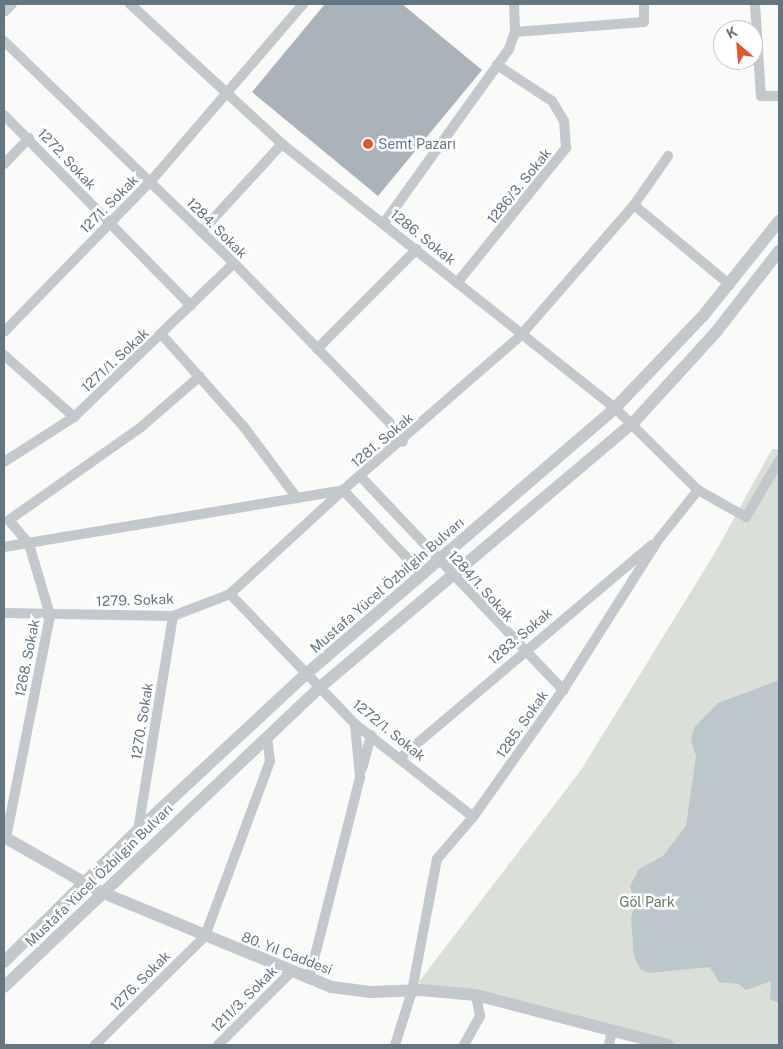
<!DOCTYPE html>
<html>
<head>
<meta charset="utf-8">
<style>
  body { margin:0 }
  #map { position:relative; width:783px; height:1049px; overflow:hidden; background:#fafaf8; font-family:"Public Sans",sans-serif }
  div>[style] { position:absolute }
  .green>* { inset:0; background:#dadfd7 }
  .water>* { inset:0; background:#bbc7cb }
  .building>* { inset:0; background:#aab3b9 }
  .minor>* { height:10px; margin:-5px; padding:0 5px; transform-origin:5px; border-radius:5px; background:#c3c8cc }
  .tertiary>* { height:12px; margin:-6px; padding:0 6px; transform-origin:6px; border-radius:6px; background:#c3c8cc }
  .dots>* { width:14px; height:14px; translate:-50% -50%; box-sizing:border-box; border:2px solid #fff; border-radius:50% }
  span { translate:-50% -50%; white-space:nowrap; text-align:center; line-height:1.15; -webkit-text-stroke:5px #fff; paint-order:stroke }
  .poi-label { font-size:14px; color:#657683 }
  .left { translate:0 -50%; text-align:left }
  .street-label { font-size:14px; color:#657683 }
  .park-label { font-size:14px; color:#687a64 }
  .frame { position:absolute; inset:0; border:5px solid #657683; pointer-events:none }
  .north { position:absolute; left:713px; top:20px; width:50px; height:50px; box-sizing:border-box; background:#fff; border:1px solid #c1c8cd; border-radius:50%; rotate:333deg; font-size:14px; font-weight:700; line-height:20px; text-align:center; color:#657683 }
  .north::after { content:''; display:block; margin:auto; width:18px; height:22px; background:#e4572e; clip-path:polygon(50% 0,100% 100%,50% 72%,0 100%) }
</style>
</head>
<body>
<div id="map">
  <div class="green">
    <i style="clip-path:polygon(772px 449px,779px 449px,779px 1045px,674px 1045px,418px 983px,581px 770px,716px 551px)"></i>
  </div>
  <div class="water">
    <i style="clip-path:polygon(779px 680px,779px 1003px,770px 999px,771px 981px,746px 990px,739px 984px,719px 982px,710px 967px,649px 973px,640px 969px,634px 956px,631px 918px,635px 903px,630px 886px,639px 869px,663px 856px,686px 826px,696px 756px,691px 741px,694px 728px,718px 703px)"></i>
  </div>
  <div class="building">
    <i style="clip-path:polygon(325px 4px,402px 4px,482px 70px,378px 196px,252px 92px)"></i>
  </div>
  <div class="minor">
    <i style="left:130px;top:4px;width:207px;rotate:42.6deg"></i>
    <i style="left:282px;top:144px;width:425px;rotate:38.4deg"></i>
    <i style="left:615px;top:408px;width:117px;rotate:44.7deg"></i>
    <i style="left:698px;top:490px;width:55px;rotate:29.4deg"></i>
    <i style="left:746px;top:517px;width:65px;rotate:-59.5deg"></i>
    <i style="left:755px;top:4px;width:92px;rotate:86.3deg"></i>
    <i style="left:761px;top:96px;width:18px"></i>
    <i style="left:4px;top:12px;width:11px;rotate:-45deg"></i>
    <i style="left:515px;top:32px;width:129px;rotate:-4.4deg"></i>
    <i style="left:644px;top:22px;width:18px;rotate:-90deg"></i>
    <i style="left:4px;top:41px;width:320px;rotate:44deg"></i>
    <i style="left:234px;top:263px;width:222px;rotate:45.7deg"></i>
    <i style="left:389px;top:422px;width:24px;rotate:55deg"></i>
    <i style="left:4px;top:115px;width:267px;rotate:45.6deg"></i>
    <i style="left:4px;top:164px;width:36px;rotate:-46deg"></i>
    <i style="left:634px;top:205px;width:125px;rotate:39.8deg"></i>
    <i style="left:384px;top:223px;width:214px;rotate:-54.3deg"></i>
    <i style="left:509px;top:49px;width:18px;rotate:-71deg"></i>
    <i style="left:515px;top:32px;width:28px;rotate:-92deg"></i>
    <i style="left:201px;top:232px;width:120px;rotate:-47.4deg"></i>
    <i style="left:457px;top:283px;width:174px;rotate:-51.1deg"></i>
    <i style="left:566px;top:148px;width:27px;rotate:-94deg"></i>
    <i style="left:564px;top:121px;width:23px;rotate:-121deg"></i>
    <i style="left:552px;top:101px;width:66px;rotate:-146.8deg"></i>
    <i style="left:4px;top:332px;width:211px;rotate:-45.8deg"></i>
    <i style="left:151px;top:181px;width:233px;rotate:-49.3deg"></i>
    <i style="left:162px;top:335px;width:123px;rotate:48.3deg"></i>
    <i style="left:244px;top:427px;width:89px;rotate:53.3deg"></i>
    <i style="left:317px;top:349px;width:141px;rotate:-45deg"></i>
    <i style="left:4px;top:355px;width:94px;rotate:41.5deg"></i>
    <i style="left:4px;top:462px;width:83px;rotate:-32.7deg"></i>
    <i style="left:74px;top:417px;width:222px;rotate:-43.9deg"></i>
    <i style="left:361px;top:477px;width:294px;rotate:46.5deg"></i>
    <i style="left:343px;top:490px;width:117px;rotate:46.7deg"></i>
    <i style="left:4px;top:547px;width:344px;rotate:-9.5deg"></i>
    <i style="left:343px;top:490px;width:236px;rotate:-41deg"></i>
    <i style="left:521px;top:335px;width:172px;rotate:-49deg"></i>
    <i style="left:634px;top:205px;width:60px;rotate:-55.2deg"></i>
    <i style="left:230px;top:594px;width:180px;rotate:46.1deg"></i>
    <i style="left:355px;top:724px;width:150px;rotate:38.2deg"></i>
    <i style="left:4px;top:613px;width:169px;rotate:1deg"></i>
    <i style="left:173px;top:616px;width:61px;rotate:-21.1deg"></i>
    <i style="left:230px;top:594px;width:152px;rotate:-42.6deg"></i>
    <i style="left:401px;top:757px;width:329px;rotate:-40.2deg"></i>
    <i style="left:362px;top:769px;width:35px;rotate:-75deg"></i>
    <i style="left:138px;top:830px;width:217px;rotate:-80.7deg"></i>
    <i style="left:6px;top:838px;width:227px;rotate:-78.8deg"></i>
    <i style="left:50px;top:615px;width:74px;rotate:-106.5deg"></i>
    <i style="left:29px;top:544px;width:31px;rotate:-130deg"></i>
    <i style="left:9px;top:520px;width:160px;rotate:-35.1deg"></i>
    <i style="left:140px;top:428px;width:79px;rotate:-40.9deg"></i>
    <i style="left:309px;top:979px;width:208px;rotate:-75.8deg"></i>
    <i style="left:360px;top:777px;width:53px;rotate:-95.4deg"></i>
    <i style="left:95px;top:1045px;width:155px;rotate:-44.7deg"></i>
    <i style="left:205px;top:936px;width:187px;rotate:-69.6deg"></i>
    <i style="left:270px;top:761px;width:23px;rotate:-97deg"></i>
    <i style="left:218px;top:1045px;width:102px;rotate:-45deg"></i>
    <i style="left:395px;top:1045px;width:57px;rotate:-72.5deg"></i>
    <i style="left:412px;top:991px;width:134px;rotate:-79.3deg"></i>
    <i style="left:437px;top:859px;width:55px;rotate:-49.4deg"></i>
    <i style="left:473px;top:817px;width:156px;rotate:-54.7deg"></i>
    <i style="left:563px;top:690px;width:179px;rotate:-57.6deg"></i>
    <i style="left:659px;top:539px;width:63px;rotate:-51.5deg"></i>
    <i style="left:464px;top:1045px;width:33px;rotate:-61deg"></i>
    <i style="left:480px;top:1016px;width:21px;rotate:-101deg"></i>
    <i style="left:609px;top:1045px;width:14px;rotate:-78deg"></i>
  </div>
  <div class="tertiary">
    <i style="left:4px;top:837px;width:112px;rotate:29.6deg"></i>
    <i style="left:101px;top:892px;width:249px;rotate:22.4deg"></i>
    <i style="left:331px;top:987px;width:40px;rotate:7.1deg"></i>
    <i style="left:371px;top:992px;width:50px;rotate:-2.3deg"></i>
    <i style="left:421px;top:990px;width:55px;rotate:5.2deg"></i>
    <i style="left:476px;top:995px;width:198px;rotate:14.6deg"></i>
    <i style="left:4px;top:962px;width:188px;rotate:-44.6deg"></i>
    <i style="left:138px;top:830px;width:228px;rotate:-42.9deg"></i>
    <i style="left:305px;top:675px;width:409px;rotate:-40.7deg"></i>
    <i style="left:615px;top:408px;width:127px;rotate:-46.3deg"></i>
    <i style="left:703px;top:316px;width:122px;rotate:-51.3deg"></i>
    <i style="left:4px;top:987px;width:434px;rotate:-43.5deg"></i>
    <i style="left:319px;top:688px;width:411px;rotate:-40.2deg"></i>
    <i style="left:633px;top:423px;width:123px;rotate:-47.6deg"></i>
    <i style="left:716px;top:332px;width:103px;rotate:-52.1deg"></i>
  </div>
  <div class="dots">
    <i style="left:368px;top:144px;background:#e4572e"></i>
  </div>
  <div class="poi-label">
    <span class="left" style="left:378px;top:144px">Semt Pazarı</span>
  </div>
  <div class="street-label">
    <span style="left:67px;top:159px;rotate:47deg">1272. Sokak</span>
    <span style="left:519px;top:186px;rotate:-51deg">1286/3. Sokak</span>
    <span style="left:109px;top:204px;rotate:-45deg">1271. Sokak</span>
    <span style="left:217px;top:228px;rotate:45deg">1284. Sokak</span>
    <span style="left:423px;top:237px;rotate:39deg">1286. Sokak</span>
    <span style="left:115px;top:360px;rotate:-43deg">1271/1. Sokak</span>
    <span style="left:382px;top:440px;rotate:-40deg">1281. Sokak</span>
    <span style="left:387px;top:585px;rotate:-41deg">Mustafa Yücel Özbilgin Bulvarı</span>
    <span style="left:481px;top:586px;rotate:48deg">1284/1. Sokak</span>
    <span style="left:135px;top:600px;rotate:-2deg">1279. Sokak</span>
    <span style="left:520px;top:636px;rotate:-40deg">1283. Sokak</span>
    <span style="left:27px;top:658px;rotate:-79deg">1268. Sokak</span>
    <span style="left:142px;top:721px;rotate:-81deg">1270. Sokak</span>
    <span style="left:522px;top:724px;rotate:-55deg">1285. Sokak</span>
    <span style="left:389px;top:730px;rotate:39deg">1272/1. Sokak</span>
    <span style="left:99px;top:875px;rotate:-44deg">Mustafa Yücel Özbilgin Bulvarı</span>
    <span style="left:287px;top:953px;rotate:21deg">80. Yıl Caddesi</span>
    <span style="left:140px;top:981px;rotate:-45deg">1276. Sokak</span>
    <span style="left:244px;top:999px;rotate:-45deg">1211/3. Sokak</span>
  </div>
  <div class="park-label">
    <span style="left:647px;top:902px">Göl Park</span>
  </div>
  <div class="frame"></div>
  <div class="north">K</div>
</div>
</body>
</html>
